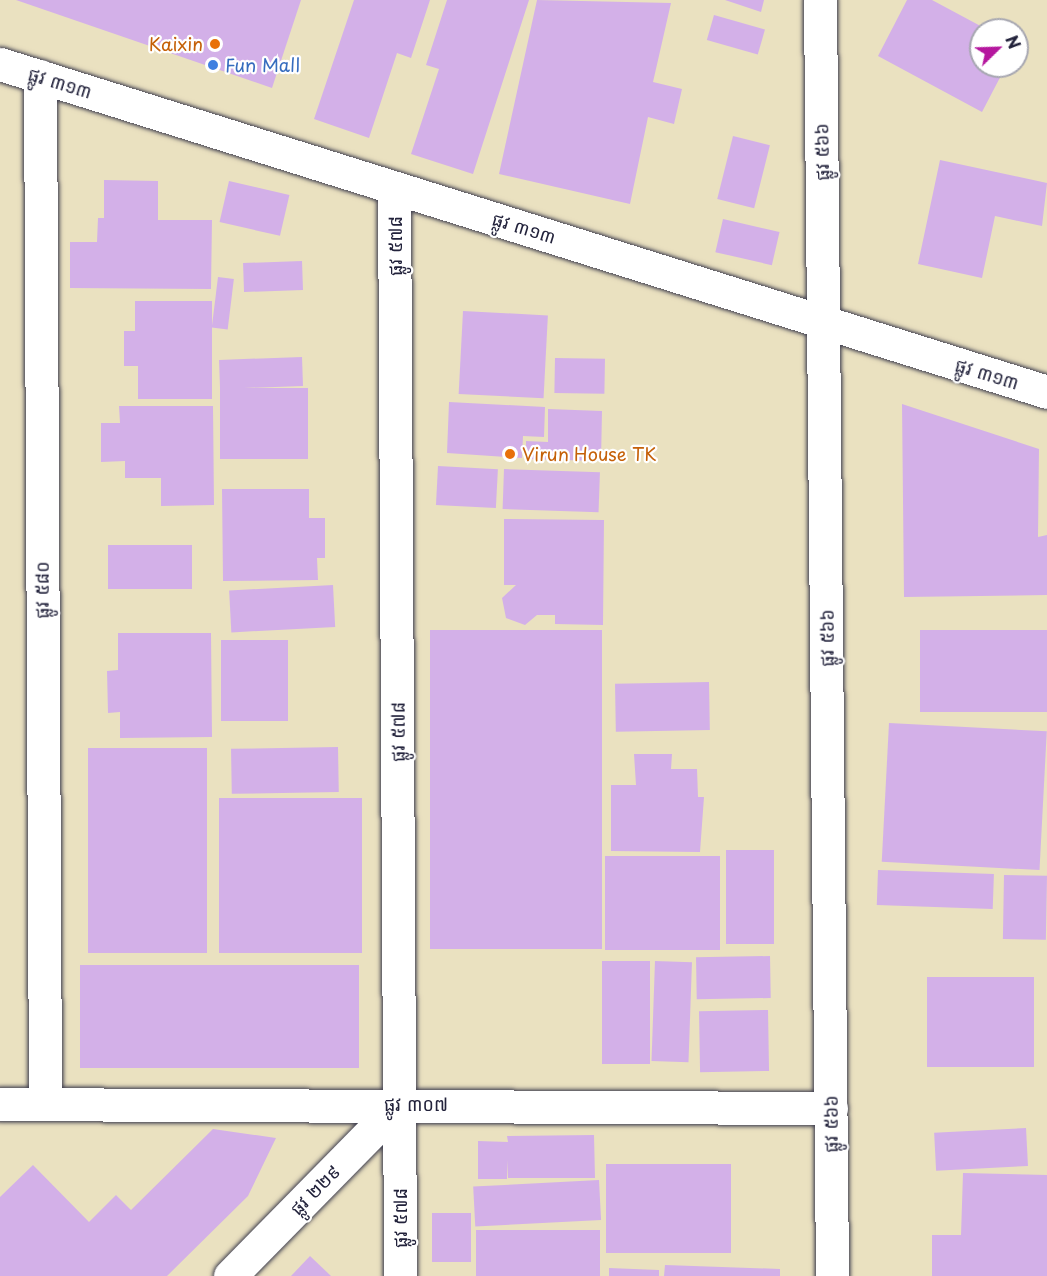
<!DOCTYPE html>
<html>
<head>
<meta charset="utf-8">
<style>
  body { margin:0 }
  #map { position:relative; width:1047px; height:1276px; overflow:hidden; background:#eae1c0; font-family:"Playpen Sans","Noto Sans Khmer",sans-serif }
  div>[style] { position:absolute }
  .building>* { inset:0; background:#d3b0e8; transform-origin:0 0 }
  .roads { filter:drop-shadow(0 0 2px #403f4f) drop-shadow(0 0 2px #403f4f) }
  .minor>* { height:33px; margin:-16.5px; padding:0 16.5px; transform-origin:16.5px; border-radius:16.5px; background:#fff }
  .tertiary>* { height:33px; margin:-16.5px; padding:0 16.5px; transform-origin:16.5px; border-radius:16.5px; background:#fff }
  .dots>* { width:16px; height:16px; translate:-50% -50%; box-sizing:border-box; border:3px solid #fff; border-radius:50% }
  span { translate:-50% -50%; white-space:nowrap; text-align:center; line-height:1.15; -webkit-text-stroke:4.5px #fff; paint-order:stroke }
  .food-label { font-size:18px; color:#c56008 }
  .right { translate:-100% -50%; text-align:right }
  .left { translate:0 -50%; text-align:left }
  .shop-label { font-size:18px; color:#366cbe }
  .street-label { font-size:18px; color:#22223b }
  .north { position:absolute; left:969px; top:18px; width:60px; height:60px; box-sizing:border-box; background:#fff; border:2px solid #a7a7b1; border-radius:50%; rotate:67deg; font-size:16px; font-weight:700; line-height:24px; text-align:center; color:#22223b }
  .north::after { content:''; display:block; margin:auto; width:21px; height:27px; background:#b5179e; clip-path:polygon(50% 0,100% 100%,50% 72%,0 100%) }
</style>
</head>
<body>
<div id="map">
  <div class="building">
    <i style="clip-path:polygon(16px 0,301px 0,272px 88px)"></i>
    <i style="clip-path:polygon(354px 0,430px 0,411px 58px,397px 53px,369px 138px,314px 119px)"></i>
    <i style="clip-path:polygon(447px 0,529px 0,473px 174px,411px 154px,439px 69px,426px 65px)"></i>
    <i style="clip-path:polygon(537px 0,671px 3px,653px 82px,682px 89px,674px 124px,648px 117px,630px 204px,499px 174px)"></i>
    <i style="clip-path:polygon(725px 0,764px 0,761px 12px)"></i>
    <i style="clip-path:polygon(907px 0,932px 0,988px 30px,981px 30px,981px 66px,1006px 66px,982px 112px,878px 56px)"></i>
    <i style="left:714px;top:15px;width:53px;height:26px;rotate:16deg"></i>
    <i style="left:733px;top:136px;width:38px;height:65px;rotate:14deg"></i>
    <i style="clip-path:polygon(940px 160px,1047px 183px,1042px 226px,995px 216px,982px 278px,918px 264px)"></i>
    <i style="clip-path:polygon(104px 180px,158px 181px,158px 220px,212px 220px,211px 289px,70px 288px,70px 242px,97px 242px,98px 218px,104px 218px)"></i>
    <i style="left:229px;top:181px;width:62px;height:42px;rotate:13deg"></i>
    <i style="left:723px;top:219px;width:58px;height:34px;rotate:13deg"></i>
    <i style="left:302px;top:261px;width:29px;height:59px;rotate:88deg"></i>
    <i style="left:218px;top:277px;width:16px;height:51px;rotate:7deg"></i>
    <i style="clip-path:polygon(135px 301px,212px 301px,212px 399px,138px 399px,138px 366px,124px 366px,124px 331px,135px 331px)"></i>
    <i style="left:463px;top:311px;width:85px;height:83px;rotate:3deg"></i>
    <i style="left:302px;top:357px;width:29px;height:83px;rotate:88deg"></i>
    <i style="left:555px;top:358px;width:50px;height:35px;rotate:1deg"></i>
    <i style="left:220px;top:388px;width:88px;height:71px"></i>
    <i style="clip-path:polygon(449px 402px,545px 407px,544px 437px,523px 436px,522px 458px,447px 453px)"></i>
    <i style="clip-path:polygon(902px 404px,1039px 449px,1038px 537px,1047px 535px,1047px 595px,904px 597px)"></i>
    <i style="clip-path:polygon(119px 406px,213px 406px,214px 505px,161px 506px,161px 478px,125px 478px,125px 461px,101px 462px,101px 423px,120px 423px)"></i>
    <i style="clip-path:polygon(548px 409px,602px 411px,601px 461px,526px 459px,526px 441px,548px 442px)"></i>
    <i style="left:438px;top:466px;width:60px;height:39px;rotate:3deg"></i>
    <i style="left:504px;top:469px;width:96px;height:40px;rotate:2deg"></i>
    <i style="clip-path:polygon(222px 489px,309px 489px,309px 518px,325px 518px,325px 558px,317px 558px,318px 580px,223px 581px)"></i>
    <i style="clip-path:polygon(504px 519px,604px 520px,603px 625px,555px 624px,555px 615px,537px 615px,525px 625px,506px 618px,502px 598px,516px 585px,504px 585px)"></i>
    <i style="left:108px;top:545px;width:84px;height:44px"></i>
    <i style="left:333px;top:585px;width:42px;height:104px;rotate:87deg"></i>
    <i style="left:430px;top:630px;width:172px;height:319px"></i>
    <i style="left:920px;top:630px;width:127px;height:82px"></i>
    <i style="clip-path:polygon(118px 633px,211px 633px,212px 737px,120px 738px,120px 712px,108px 713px,107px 671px,118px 670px)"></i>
    <i style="left:221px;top:640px;width:67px;height:81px"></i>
    <i style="left:709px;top:682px;width:48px;height:94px;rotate:89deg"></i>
    <i style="left:889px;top:723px;width:158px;height:139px;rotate:3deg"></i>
    <i style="left:338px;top:747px;width:45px;height:107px;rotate:89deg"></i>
    <i style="left:88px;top:748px;width:119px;height:205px"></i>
    <i style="clip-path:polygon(634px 754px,672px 754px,671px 769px,697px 769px,698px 797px,704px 797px,700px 852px,611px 851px,611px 785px,636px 785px)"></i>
    <i style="left:219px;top:798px;width:143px;height:155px"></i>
    <i style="left:726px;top:850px;width:48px;height:94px"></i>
    <i style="left:720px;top:856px;width:94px;height:115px;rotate:90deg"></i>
    <i style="left:878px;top:870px;width:116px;height:35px;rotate:2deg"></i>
    <i style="left:1004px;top:875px;width:43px;height:64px;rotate:1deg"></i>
    <i style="left:770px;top:956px;width:42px;height:74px;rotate:89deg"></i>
    <i style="left:602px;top:961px;width:48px;height:103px"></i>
    <i style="left:655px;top:961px;width:37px;height:100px;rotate:2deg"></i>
    <i style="left:80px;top:965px;width:279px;height:103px"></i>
    <i style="left:927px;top:977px;width:107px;height:90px"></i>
    <i style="left:768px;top:1010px;width:61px;height:69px;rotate:89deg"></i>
    <i style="left:1026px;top:1128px;width:38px;height:92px;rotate:87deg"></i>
    <i style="clip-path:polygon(213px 1129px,276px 1138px,248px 1196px,167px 1276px,0 1276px,0 1197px,33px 1165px,89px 1222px,116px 1195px,131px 1210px)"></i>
    <i style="clip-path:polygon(594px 1135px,595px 1178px,508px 1178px,507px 1160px,507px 1179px,478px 1179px,478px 1141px,508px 1142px,507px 1136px)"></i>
    <i style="left:606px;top:1164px;width:125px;height:89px"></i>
    <i style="clip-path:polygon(963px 1173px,1047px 1175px,1047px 1276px,932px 1276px,932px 1235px,961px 1235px)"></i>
    <i style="left:599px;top:1180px;width:40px;height:126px;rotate:87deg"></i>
    <i style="left:432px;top:1213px;width:39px;height:49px"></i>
    <i style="left:476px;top:1230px;width:124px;height:46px"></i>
    <i style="clip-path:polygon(310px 1256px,331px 1276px,291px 1276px)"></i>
    <i style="clip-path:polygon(665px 1265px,780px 1269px,780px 1276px,664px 1276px)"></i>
    <i style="clip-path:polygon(609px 1268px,659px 1270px,659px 1276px,609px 1276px)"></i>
  </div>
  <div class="roads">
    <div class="minor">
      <i style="left:0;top:64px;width:1097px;rotate:17.39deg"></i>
      <i style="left:40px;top:76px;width:1028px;rotate:89.72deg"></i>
      <i style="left:394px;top:188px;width:1088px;rotate:89.68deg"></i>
      <i style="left:0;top:1104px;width:831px;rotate:0.28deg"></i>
      <i style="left:230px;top:1276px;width:243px;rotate:-45.5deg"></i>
    </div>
    <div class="tertiary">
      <i style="left:820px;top:0;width:1276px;rotate:89.46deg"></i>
    </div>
  </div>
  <div class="dots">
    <i style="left:215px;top:44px;background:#e8710a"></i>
    <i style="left:213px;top:65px;background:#3f7fe0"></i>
    <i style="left:510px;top:454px;background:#e8710a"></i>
  </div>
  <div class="food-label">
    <span class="right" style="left:203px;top:44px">Kaixin</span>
    <span class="left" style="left:522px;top:454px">Virun House TK</span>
  </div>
  <div class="shop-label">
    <span class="left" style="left:225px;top:65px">Fun Mall</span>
  </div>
  <div class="street-label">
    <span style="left:60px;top:83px;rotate:17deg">ផ្លូវ ៣១៣</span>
    <span style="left:822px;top:152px;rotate:-91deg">ផ្លូវ ៥៦៦</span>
    <span style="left:524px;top:228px;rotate:17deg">ផ្លូវ ៣១៣</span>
    <span style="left:395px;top:246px;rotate:-90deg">ផ្លូវ ៥៧៨</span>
    <span style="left:987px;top:374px;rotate:17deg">ផ្លូវ ៣១៣</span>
    <span style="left:42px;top:590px;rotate:-90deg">ផ្លូវ ៥៨០</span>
    <span style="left:827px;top:638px;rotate:-90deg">ផ្លូវ ៥៦៦</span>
    <span style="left:398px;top:732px;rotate:-90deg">ផ្លូវ ៥៧៨</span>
    <span style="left:416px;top:1104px">ផ្លូវ ៣០៧</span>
    <span style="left:831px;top:1124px;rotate:-90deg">ផ្លូវ ៥៦៦</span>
    <span style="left:315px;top:1190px;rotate:-45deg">ផ្លូវ ២២៩</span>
    <span style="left:400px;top:1218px;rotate:-90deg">ផ្លូវ ៥៧៨</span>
  </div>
  <div class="north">N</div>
</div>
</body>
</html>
